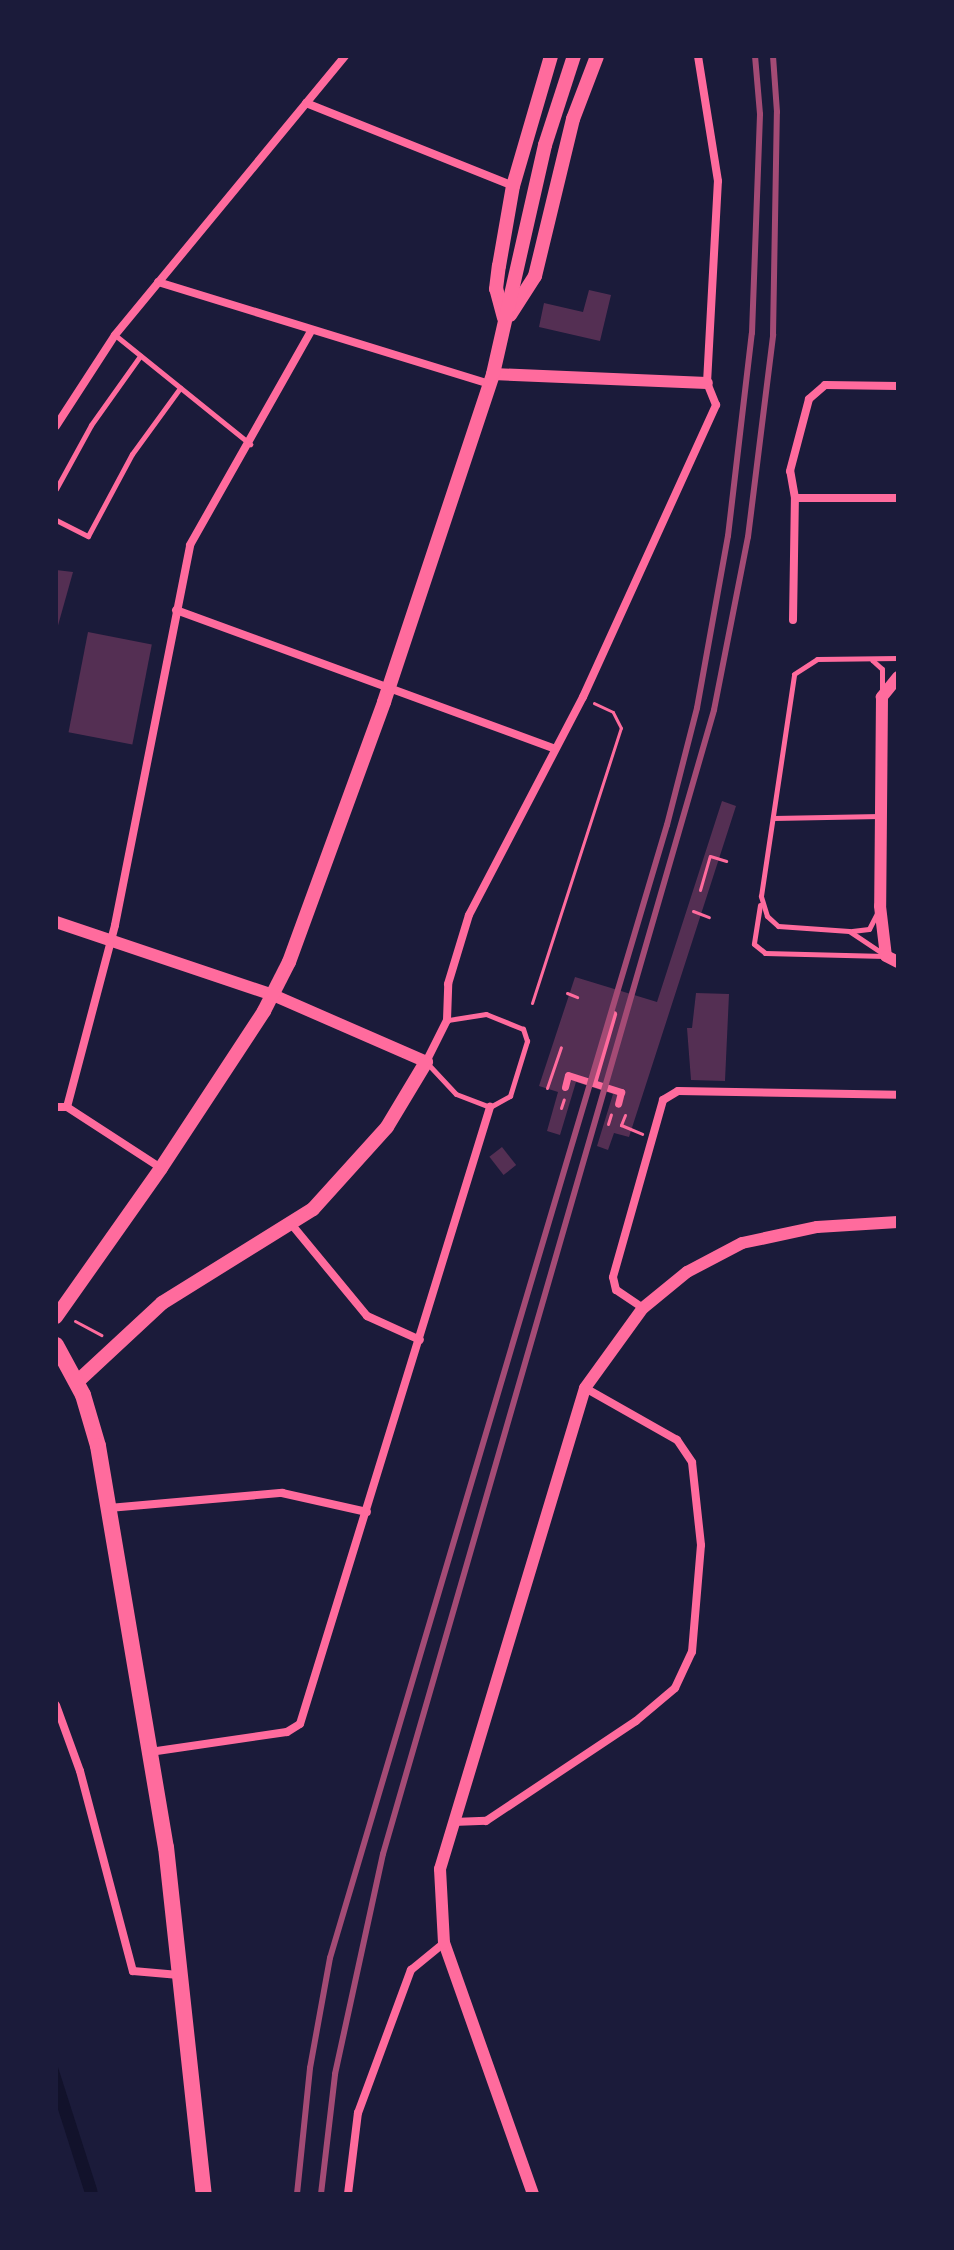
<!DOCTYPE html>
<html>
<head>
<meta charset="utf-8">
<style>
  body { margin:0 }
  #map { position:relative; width:954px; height:2250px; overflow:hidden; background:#1b1b3a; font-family:"Playfair Display",serif }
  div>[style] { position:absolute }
  .water>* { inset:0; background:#12122b }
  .building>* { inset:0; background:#542f53; transform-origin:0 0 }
  .path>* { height:3px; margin:-1.5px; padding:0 1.5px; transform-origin:1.5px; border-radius:1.5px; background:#ff6b9d }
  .service>* { height:5px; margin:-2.5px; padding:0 2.5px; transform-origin:2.5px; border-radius:2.5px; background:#ff6b9d }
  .pedestrian>* { height:7px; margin:-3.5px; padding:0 3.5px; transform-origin:3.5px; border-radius:3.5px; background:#ff6b9d }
  .minor>* { height:8px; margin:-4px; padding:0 4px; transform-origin:4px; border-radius:4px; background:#ff6b9d }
  .tertiary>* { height:12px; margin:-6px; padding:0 6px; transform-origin:6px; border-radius:6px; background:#ff6b9d }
  .secondary>* { height:14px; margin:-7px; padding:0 7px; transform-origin:7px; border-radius:7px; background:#ff6b9d }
  .primary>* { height:14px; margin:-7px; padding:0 7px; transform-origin:7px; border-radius:7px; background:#ff6b9d }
  .trunk>* { height:16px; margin:-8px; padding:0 8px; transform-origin:8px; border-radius:8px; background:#ff6b9d }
  .rail>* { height:6px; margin:-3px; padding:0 3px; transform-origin:3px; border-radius:3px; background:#a44b75 }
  span { translate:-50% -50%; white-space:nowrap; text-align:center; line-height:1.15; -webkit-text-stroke:8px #1b1b3a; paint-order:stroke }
  .frame { position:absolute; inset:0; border:58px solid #1b1b3a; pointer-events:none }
</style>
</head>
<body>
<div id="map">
  <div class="water">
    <i style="clip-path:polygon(56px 2061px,97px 2189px,98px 2194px,85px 2194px,56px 2103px)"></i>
  </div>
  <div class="building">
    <i style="clip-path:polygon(589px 290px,611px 295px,600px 341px,539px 327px,544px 303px,583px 312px)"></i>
    <i style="clip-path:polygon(56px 570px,73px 572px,57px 629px,56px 629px)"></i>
    <i style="left:88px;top:632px;width:65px;height:102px;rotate:11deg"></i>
    <i style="clip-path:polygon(722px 801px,736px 806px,629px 1137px,614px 1133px,608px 1150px,597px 1146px,613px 1094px,576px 1082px,560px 1135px,547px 1131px,558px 1092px,539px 1086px,575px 977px,657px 1002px)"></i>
    <i style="clip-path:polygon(696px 993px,729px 994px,725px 1081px,691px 1080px,687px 1028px,692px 1028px)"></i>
    <i style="left:502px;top:1147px;width:23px;height:16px;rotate:52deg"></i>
  </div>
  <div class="path">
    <i style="left:700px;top:890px;width:35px;rotate:-74deg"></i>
    <i style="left:710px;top:856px;width:17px;rotate:17deg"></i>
    <i style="left:693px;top:911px;width:17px;rotate:21deg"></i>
    <i style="left:567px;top:993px;width:11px;rotate:22deg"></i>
    <i style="left:532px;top:1003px;width:289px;rotate:-72.1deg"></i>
    <i style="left:621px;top:728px;width:18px;rotate:-117deg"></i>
    <i style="left:613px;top:712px;width:21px;rotate:-155deg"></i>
    <i style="left:547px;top:1088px;width:43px;rotate:-71.1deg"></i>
    <i style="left:561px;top:1108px;width:9px;rotate:-72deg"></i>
    <i style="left:625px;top:1115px;width:11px;rotate:112deg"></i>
    <i style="left:621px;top:1125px;width:23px;rotate:23deg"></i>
    <i style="left:608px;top:1124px;width:10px;rotate:-73deg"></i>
    <i style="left:75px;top:1321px;width:30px;rotate:28deg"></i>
  </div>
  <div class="service">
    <i style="left:115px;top:335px;width:174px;rotate:38.9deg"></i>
    <i style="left:56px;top:489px;width:73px;rotate:-61.3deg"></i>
    <i style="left:91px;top:425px;width:85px;rotate:-54.6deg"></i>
    <i style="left:56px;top:520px;width:36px;rotate:27deg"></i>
    <i style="left:88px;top:536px;width:93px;rotate:-61.8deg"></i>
    <i style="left:132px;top:454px;width:82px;rotate:-54deg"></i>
    <i style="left:872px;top:660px;width:13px;rotate:42deg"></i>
    <i style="left:882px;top:669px;width:24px;rotate:90deg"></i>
    <i style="left:773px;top:818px;width:107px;rotate:-1.1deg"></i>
    <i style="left:760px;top:905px;width:39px;rotate:99deg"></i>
    <i style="left:754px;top:944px;width:14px;rotate:39deg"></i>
    <i style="left:765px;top:953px;width:120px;rotate:1.4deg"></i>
    <i style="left:852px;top:931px;width:17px;rotate:-7deg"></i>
    <i style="left:869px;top:929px;width:20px;rotate:-63deg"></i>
    <i style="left:885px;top:955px;width:43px;rotate:-146.3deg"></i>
    <i style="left:849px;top:931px;width:71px;rotate:-176deg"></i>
    <i style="left:778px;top:926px;width:15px;rotate:-138deg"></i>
    <i style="left:767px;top:916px;width:21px;rotate:-107deg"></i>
    <i style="left:761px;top:896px;width:224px;rotate:-81.5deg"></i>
    <i style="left:794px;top:674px;width:27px;rotate:-33deg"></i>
    <i style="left:817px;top:659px;width:81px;rotate:-0.7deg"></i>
    <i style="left:427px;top:1063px;width:42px;rotate:46.9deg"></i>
    <i style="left:456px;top:1094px;width:36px;rotate:21deg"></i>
    <i style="left:490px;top:1107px;width:23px;rotate:-29deg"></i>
    <i style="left:510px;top:1096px;width:58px;rotate:-72.8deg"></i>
    <i style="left:527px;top:1041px;width:13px;rotate:-108deg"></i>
    <i style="left:523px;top:1029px;width:40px;rotate:-158deg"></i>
    <i style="left:486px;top:1014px;width:39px;rotate:171deg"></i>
  </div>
  <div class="pedestrian">
    <i style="left:593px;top:1083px;width:72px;rotate:-73.8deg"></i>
    <i style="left:565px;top:1087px;width:12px;rotate:-76deg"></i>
    <i style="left:568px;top:1075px;width:56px;rotate:17.8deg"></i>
    <i style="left:621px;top:1092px;width:12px;rotate:104deg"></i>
  </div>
  <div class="minor">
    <i style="left:306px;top:103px;width:223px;rotate:21.8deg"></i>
    <i style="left:158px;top:282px;width:347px;rotate:17.1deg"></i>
    <i style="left:56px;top:426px;width:108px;rotate:-57deg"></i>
    <i style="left:115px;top:335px;width:362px;rotate:-50.5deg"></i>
    <i style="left:795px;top:498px;width:103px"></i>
    <i style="left:176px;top:610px;width:402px;rotate:20.1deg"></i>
    <i style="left:793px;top:620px;width:122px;rotate:-89.1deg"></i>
    <i style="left:795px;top:498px;width:27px;rotate:-100deg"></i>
    <i style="left:790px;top:471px;width:74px;rotate:-75.2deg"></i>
    <i style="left:809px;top:399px;width:21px;rotate:-41deg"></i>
    <i style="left:825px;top:385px;width:73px;rotate:0.8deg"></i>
    <i style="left:426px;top:1062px;width:47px;rotate:-63.4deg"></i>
    <i style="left:447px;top:1020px;width:36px;rotate:-88deg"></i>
    <i style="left:448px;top:984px;width:72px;rotate:-73.1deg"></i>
    <i style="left:469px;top:915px;width:246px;rotate:-62.4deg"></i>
    <i style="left:583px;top:697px;width:321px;rotate:-65.5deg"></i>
    <i style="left:716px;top:405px;width:24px;rotate:-112deg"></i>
    <i style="left:707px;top:383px;width:202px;rotate:-86.9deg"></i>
    <i style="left:718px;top:181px;width:127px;rotate:-99.1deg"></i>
    <i style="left:56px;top:1107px;width:11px"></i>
    <i style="left:67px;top:1107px;width:112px;rotate:33deg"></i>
    <i style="left:67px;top:1107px;width:188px;rotate:-75.2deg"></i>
    <i style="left:115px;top:925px;width:387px;rotate:-78.8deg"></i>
    <i style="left:190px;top:545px;width:246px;rotate:-60.5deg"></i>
    <i style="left:292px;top:1225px;width:118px;rotate:50.5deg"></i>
    <i style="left:367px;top:1316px;width:58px;rotate:24.4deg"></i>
    <i style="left:643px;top:1308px;width:32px;rotate:-146deg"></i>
    <i style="left:616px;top:1290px;width:13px;rotate:-103deg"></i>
    <i style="left:613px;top:1277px;width:184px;rotate:-74.2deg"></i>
    <i style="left:663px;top:1100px;width:17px;rotate:-31deg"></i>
    <i style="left:678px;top:1091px;width:220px;rotate:1deg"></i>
    <i style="left:109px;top:1508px;width:174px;rotate:-5deg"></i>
    <i style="left:282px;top:1493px;width:87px;rotate:12.6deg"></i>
    <i style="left:56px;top:1705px;width:70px;rotate:70deg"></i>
    <i style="left:80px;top:1771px;width:207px;rotate:75.2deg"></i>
    <i style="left:133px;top:1971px;width:46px;rotate:5deg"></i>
    <i style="left:150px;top:1752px;width:138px;rotate:-8.3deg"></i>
    <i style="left:287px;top:1732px;width:15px;rotate:-32deg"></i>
    <i style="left:300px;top:1724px;width:646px;rotate:-72.88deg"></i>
    <i style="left:453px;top:1822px;width:33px;rotate:-2deg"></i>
    <i style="left:486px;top:1821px;width:180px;rotate:-33.7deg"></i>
    <i style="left:636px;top:1721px;width:51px;rotate:-40.2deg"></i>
    <i style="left:675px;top:1688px;width:40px;rotate:-65deg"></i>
    <i style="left:692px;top:1652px;width:107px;rotate:-85.2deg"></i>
    <i style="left:701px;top:1545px;width:83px;rotate:-96.2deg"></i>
    <i style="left:692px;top:1462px;width:27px;rotate:-124deg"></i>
    <i style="left:677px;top:1440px;width:106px;rotate:-150.5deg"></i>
    <i style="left:348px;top:2194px;width:82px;rotate:-83deg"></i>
    <i style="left:358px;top:2113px;width:153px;rotate:-69.7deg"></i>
    <i style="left:411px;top:1970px;width:43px;rotate:-39.3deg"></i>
  </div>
  <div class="tertiary">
    <i style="left:493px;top:374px;width:214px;rotate:2.4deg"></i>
    <i style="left:898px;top:677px;width:26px;rotate:129deg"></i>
    <i style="left:882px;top:697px;width:209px;rotate:90.5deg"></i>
    <i style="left:880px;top:906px;width:50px;rotate:83.2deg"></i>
    <i style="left:886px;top:956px;width:13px;rotate:27deg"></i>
    <i style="left:56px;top:922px;width:229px;rotate:18.6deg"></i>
    <i style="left:273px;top:995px;width:167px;rotate:23.6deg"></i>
    <i style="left:533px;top:2194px;width:266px;rotate:-109.5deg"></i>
    <i style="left:444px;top:1943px;width:74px;rotate:-93.1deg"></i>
    <i style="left:440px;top:1869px;width:502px;rotate:-73.22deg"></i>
    <i style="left:585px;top:1388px;width:99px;rotate:-54.1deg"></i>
    <i style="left:643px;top:1308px;width:57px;rotate:-39.3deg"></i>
    <i style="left:687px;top:1272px;width:62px;rotate:-27.8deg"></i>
    <i style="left:742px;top:1243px;width:77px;rotate:-12deg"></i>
    <i style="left:817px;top:1227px;width:81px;rotate:-3.5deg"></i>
  </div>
  <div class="secondary">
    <i style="left:77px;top:1382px;width:116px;rotate:-42.9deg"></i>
    <i style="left:162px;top:1303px;width:178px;rotate:-31.9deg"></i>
    <i style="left:313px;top:1209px;width:110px;rotate:-47.9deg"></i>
    <i style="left:387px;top:1127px;width:76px;rotate:-59deg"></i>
  </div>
  <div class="primary">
    <i style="left:510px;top:315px;width:46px;rotate:-57.3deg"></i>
    <i style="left:535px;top:276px;width:162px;rotate:-76.4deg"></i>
    <i style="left:573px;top:119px;width:67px;rotate:-69.1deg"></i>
    <i style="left:504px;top:318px;width:30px;rotate:-105deg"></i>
    <i style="left:496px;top:289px;width:23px;rotate:-83deg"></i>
    <i style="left:499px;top:266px;width:81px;rotate:-80.1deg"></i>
    <i style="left:513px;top:186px;width:135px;rotate:-73.7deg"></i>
    <i style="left:56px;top:1317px;width:182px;rotate:-54.8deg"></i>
    <i style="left:161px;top:1168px;width:188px;rotate:-56.7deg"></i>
    <i style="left:264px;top:1011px;width:55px;rotate:-63deg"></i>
    <i style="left:289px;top:962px;width:277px;rotate:-69.9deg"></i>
    <i style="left:384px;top:702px;width:346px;rotate:-71.6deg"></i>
    <i style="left:493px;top:374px;width:235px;rotate:-77.2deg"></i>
    <i style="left:545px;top:145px;width:94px;rotate:-72deg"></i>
  </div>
  <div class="trunk">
    <i style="left:56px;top:1345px;width:57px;rotate:61.6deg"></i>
    <i style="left:83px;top:1395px;width:53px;rotate:73.6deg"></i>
    <i style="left:98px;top:1446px;width:407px;rotate:80.4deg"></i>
    <i style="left:166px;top:1847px;width:349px;rotate:83.8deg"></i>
  </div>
  <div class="rail">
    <i style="left:297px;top:2194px;width:127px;rotate:-84.1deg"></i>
    <i style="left:310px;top:2068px;width:112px;rotate:-79.7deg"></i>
    <i style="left:330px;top:1958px;width:1182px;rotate:-73.44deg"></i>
    <i style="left:667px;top:825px;width:121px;rotate:-75.6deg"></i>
    <i style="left:697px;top:708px;width:175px;rotate:-79.8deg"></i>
    <i style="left:728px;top:536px;width:204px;rotate:-83.3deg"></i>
    <i style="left:752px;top:333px;width:219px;rotate:-87.9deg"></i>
    <i style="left:760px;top:114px;width:58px;rotate:-94.9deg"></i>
    <i style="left:321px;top:2194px;width:121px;rotate:-83.3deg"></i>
    <i style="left:335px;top:2074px;width:225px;rotate:-77.7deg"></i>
    <i style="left:383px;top:1854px;width:1191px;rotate:-73.86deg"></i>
    <i style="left:714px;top:710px;width:176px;rotate:-78.9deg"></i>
    <i style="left:748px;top:537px;width:204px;rotate:-82.9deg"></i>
    <i style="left:773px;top:335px;width:223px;rotate:-89deg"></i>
    <i style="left:777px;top:112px;width:56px;rotate:-94.1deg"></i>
  </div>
  <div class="frame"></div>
</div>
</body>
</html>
